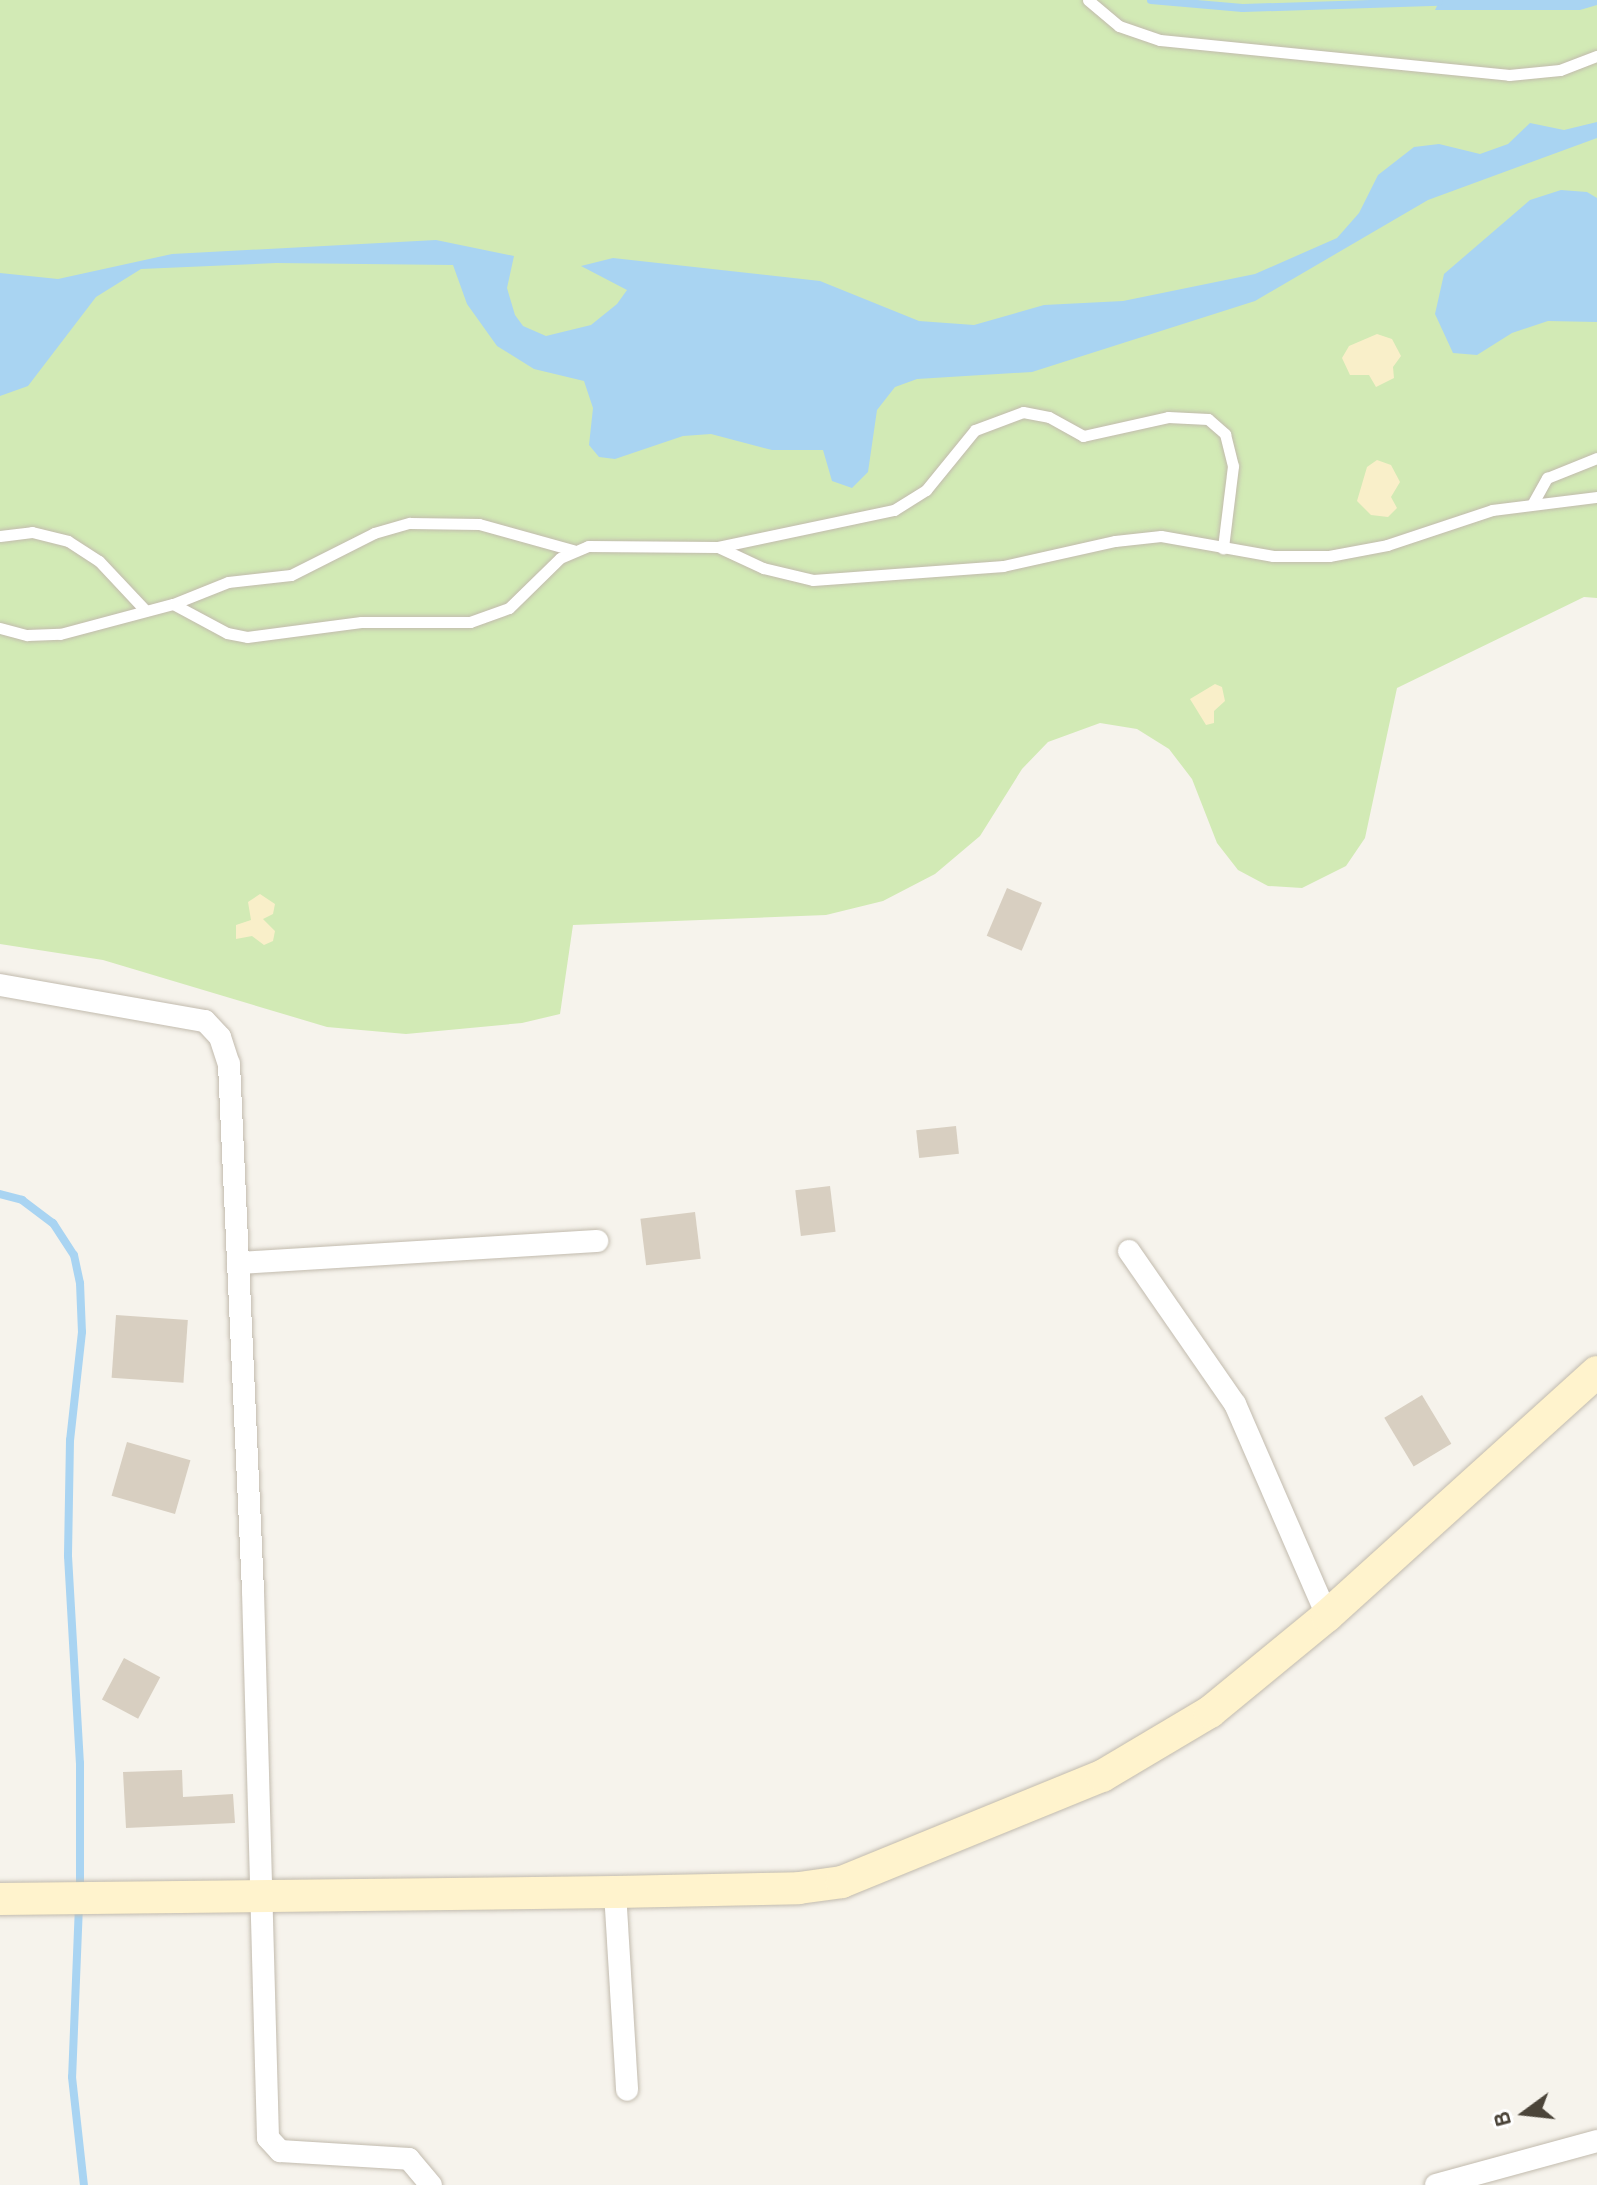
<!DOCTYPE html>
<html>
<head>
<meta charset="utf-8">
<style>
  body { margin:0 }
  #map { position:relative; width:1597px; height:2185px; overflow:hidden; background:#f6f3ec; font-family:Quicksand,sans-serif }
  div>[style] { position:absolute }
  .green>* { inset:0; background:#d2eab5 }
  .sand>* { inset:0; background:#f9efc9 }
  .water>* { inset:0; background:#a9d4f2 }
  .stream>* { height:8px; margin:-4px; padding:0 4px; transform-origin:4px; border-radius:4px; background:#a9d4f2 }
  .building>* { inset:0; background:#d8cfc1; transform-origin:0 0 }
  .roads { filter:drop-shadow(0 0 2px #c2bbae) drop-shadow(0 0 2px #c2bbae) }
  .lane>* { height:11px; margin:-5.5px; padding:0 5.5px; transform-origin:5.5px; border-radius:5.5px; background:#fff }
  .street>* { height:22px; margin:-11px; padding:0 11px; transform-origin:11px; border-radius:11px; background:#fff }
  .secondary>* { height:32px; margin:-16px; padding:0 16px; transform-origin:16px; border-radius:16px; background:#fff3cd }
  span { translate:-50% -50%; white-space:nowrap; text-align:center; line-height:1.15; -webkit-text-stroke:8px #fff; paint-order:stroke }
  .north { position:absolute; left:1485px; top:2073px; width:80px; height:80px; -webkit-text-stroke:6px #fff; paint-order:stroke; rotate:255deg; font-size:22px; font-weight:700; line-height:32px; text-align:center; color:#4b4439 }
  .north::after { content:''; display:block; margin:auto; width:28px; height:36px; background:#4b4439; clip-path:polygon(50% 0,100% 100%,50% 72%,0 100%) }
</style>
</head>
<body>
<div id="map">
  <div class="green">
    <i style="clip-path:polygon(0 0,1597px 0,1597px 598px,1584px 597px,1397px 688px,1365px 838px,1346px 866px,1302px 888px,1268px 886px,1238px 870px,1217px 843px,1192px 779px,1169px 749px,1137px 729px,1100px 723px,1048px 742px,1022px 769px,980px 836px,935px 874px,883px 901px,826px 915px,573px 925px,560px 1014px,522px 1023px,406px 1034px,327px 1027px,103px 960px,0 944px)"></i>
  </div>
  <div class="sand">
    <i style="clip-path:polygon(1377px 334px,1392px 339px,1401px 356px,1393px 367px,1394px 378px,1376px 387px,1369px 375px,1350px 375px,1342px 358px,1349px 346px)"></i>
    <i style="clip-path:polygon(1377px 460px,1391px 465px,1400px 482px,1391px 497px,1397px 508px,1388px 517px,1371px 515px,1357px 501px,1367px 467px)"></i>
    <i style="clip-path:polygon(1215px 684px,1222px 687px,1225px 701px,1214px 711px,1214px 723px,1206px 725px,1190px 699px)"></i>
    <i style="clip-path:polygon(260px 894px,275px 904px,273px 914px,263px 919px,275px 931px,273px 941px,264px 945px,252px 936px,236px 939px,236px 925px,251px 920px,248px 902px)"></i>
  </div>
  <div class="water">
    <i style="clip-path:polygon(1440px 0,1597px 0,1597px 5px,1580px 10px,1435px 10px)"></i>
    <i style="clip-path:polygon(1597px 122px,1597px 138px,1428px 200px,1255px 301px,1032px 372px,917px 379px,895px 387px,877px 410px,868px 472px,852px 488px,832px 481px,823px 450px,772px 450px,711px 434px,683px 436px,615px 459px,599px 457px,589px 445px,593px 408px,584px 381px,534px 369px,497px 346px,467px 304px,453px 265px,276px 263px,141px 269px,96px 297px,28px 386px,0 396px,0 273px,58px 279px,172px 254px,436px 240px,514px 256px,507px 288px,515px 315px,523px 326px,546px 336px,591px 325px,617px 304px,627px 290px,581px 266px,613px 258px,820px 281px,919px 321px,974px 325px,1044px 305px,1123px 301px,1255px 274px,1337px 238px,1359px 213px,1378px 175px,1414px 147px,1439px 144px,1480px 154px,1508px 144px,1530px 123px,1564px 130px)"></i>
    <i style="clip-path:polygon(1561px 190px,1587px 192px,1597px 198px,1597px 322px,1548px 321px,1512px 333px,1477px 355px,1453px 353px,1435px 314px,1444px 274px,1530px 200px)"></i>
  </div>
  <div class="stream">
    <i style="left:1151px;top:0;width:92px;rotate:5deg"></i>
    <i style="left:1243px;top:8px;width:196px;rotate:-1.8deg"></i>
    <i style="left:0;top:1194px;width:23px;rotate:15deg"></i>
    <i style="left:22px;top:1200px;width:39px;rotate:37deg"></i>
    <i style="left:53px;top:1223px;width:38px;rotate:57deg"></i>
    <i style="left:74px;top:1255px;width:29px;rotate:78deg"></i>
    <i style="left:80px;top:1283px;width:49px;rotate:87.7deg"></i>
    <i style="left:82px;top:1332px;width:109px;rotate:96.3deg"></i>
    <i style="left:70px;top:1440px;width:116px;rotate:91deg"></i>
    <i style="left:68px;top:1556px;width:207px;rotate:86.7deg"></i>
    <i style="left:80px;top:1763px;width:129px;rotate:90deg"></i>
    <i style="left:79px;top:1905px;width:172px;rotate:92.3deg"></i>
    <i style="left:72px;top:2077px;width:109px;rotate:83.7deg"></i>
  </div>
  <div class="building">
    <i style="left:1007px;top:888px;width:38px;height:52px;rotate:23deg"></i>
    <i style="left:956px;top:1126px;width:28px;height:40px;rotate:84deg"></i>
    <i style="left:830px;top:1186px;width:46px;height:35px;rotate:83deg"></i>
    <i style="left:695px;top:1212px;width:47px;height:55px;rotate:83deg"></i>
    <i style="left:116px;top:1315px;width:72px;height:63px;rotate:4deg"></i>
    <i style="left:1422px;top:1395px;width:57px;height:44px;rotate:59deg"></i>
    <i style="left:127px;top:1442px;width:66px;height:56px;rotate:16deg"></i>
    <i style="left:124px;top:1658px;width:41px;height:47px;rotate:28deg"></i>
    <i style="clip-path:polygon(182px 1770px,183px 1797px,233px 1794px,235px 1823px,126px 1828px,123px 1772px)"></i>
  </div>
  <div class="roads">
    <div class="lane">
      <i style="left:1088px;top:0;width:40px;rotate:40deg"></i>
      <i style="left:1119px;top:26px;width:43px;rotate:18.9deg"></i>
      <i style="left:1160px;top:40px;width:351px;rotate:5.7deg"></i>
      <i style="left:1509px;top:75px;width:51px;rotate:-5.6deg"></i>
      <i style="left:1560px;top:70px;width:40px;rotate:-21deg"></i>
      <i style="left:1533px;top:503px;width:29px;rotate:-61deg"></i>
      <i style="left:1547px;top:478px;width:54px;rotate:-21.8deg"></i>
      <i style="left:0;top:536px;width:32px;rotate:-7deg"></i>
      <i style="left:32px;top:532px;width:37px;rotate:14deg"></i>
      <i style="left:68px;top:541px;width:37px;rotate:33deg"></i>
      <i style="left:99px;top:561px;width:66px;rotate:46.8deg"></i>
      <i style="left:718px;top:547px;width:50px;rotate:25deg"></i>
      <i style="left:763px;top:568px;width:51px;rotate:13.5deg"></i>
      <i style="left:813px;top:580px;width:191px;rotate:-4.2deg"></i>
      <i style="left:1003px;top:566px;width:115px;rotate:-12.6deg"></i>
      <i style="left:1115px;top:541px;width:46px;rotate:-6.2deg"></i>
      <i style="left:1161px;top:536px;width:114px;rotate:10.1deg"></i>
      <i style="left:1273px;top:556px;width:56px"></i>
      <i style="left:1329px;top:556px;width:59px;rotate:-10.7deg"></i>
      <i style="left:1387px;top:545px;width:111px;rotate:-18.4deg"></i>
      <i style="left:1492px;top:510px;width:106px;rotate:-7.1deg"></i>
      <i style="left:173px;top:604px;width:61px;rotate:28.2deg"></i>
      <i style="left:227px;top:633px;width:20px;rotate:11deg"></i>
      <i style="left:247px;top:637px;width:115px;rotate:-7.5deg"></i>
      <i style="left:361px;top:622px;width:109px"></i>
      <i style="left:470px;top:622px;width:41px;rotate:-19.7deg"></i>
      <i style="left:509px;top:608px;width:71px;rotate:-44.4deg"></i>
      <i style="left:560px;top:558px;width:30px;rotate:-23deg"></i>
      <i style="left:588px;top:546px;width:130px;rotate:0.4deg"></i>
      <i style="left:718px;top:547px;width:180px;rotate:-11.9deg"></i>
      <i style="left:894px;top:510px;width:38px;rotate:-32deg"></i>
      <i style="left:926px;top:490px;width:77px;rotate:-50.8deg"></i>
      <i style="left:975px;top:430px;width:51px;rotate:-20.6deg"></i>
      <i style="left:1023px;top:412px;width:26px;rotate:11deg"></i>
      <i style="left:1049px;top:417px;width:39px;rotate:29deg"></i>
      <i style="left:1083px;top:436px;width:87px;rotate:-12.6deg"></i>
      <i style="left:1168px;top:417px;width:40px;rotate:2.9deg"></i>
      <i style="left:1208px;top:419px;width:23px;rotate:41deg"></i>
      <i style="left:1225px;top:434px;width:33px;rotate:76deg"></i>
      <i style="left:1233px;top:466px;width:83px;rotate:97deg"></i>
      <i style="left:0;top:628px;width:28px;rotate:15deg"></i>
      <i style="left:27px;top:635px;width:33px;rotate:-2deg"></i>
      <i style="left:60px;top:634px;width:117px;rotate:-14.9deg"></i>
      <i style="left:173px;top:604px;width:59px;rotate:-21.8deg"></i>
      <i style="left:228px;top:582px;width:63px;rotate:-6.3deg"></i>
      <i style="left:291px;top:575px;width:93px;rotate:-26.8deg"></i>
      <i style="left:374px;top:533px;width:37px;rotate:-16deg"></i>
      <i style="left:410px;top:523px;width:69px;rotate:0.8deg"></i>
      <i style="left:479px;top:524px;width:98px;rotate:15.5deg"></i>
    </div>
    <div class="street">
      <i style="left:0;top:985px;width:208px;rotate:10deg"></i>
      <i style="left:205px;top:1021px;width:22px;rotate:47deg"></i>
      <i style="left:220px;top:1037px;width:28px;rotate:72deg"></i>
      <i style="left:229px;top:1064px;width:528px;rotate:87.39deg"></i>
      <i style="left:253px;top:1591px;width:547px;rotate:88.43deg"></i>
      <i style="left:268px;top:2138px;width:18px;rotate:47deg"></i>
      <i style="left:280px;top:2151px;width:129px;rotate:3.5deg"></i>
      <i style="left:409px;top:2159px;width:34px;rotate:50deg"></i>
      <i style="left:1129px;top:1251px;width:186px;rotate:55.3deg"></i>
      <i style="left:1235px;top:1404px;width:231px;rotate:66.5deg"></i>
      <i style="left:238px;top:1263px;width:360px;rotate:-3.5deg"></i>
      <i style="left:615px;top:1892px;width:198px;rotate:86.5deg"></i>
      <i style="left:1436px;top:2185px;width:167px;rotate:-15.3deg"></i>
    </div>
    <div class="secondary">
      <i style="left:0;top:1899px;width:615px;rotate:-0.65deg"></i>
      <i style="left:615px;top:1892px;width:184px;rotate:-1.2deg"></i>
      <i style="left:799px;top:1888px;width:43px;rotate:-7.9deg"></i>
      <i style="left:842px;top:1882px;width:281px;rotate:-22.2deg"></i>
      <i style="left:1102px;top:1776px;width:126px;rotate:-30.7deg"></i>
      <i style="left:1210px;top:1712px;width:151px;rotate:-39.4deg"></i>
      <i style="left:1327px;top:1616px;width:364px;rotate:-42.1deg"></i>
    </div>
  </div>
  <div class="north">B</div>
</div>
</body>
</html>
